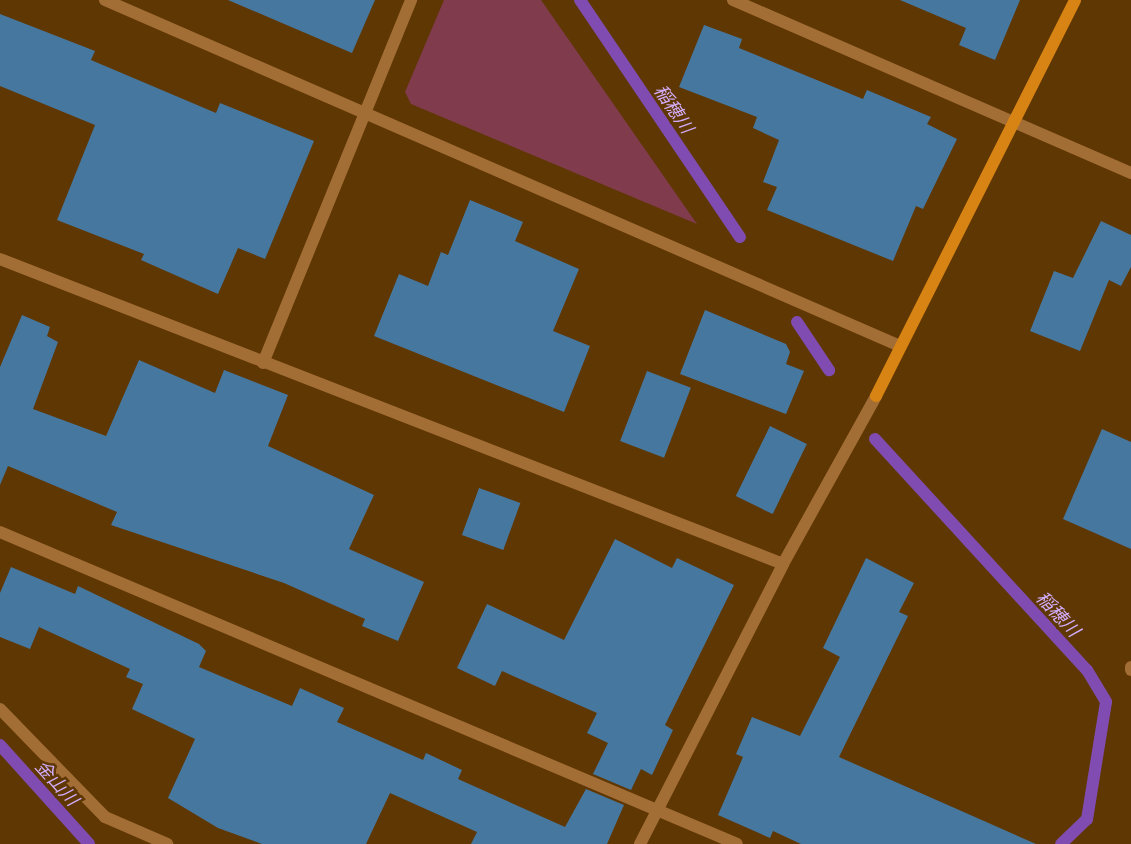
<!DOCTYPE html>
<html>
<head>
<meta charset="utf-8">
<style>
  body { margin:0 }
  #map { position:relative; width:1131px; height:844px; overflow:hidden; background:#5f3703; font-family:Georgia,"Noto Sans JP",serif }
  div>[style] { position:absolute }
  .green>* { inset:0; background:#803b4d }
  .stream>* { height:12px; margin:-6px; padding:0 6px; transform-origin:6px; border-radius:6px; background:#804cb1 }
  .building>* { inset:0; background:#46779f; transform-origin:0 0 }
  .street>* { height:12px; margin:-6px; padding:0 6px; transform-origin:6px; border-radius:6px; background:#a36e36 }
  .secondary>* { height:12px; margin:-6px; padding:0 6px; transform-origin:6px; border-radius:6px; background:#d88414 }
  span { translate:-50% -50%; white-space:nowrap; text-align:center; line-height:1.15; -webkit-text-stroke:5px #5f3703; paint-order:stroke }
  .water-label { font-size:18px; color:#d1acfa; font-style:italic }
</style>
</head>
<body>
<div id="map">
  <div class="green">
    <i style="clip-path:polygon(444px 0,541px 0,697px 224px,411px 104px,405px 92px)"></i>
  </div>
  <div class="stream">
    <i style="left:580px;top:0;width:286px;rotate:56deg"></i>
    <i style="left:797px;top:322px;width:58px;rotate:56.3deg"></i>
    <i style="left:875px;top:439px;width:314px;rotate:47.5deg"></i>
    <i style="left:1087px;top:670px;width:37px;rotate:59deg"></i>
    <i style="left:1106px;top:702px;width:119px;rotate:99.2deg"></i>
    <i style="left:1087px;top:819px;width:36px;rotate:136deg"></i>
    <i style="left:0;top:745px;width:133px;rotate:48deg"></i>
  </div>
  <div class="building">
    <i style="clip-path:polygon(228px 0,375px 0,352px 53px)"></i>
    <i style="clip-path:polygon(900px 0,1020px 0,995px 60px,959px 45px,966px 28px)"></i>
    <i style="clip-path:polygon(0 14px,95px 51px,91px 60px,216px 113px,220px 103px,314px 141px,265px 259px,238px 248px,218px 294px,141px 260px,144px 254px,57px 220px,95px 125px,0 86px)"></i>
    <i style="clip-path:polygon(704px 25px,742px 39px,739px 48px,863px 99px,867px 90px,931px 117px,927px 124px,957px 139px,923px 209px,916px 206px,893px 261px,767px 210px,777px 187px,763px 182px,779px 140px,753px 128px,757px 117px,679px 87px)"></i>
    <i style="clip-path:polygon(470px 200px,523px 222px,515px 241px,579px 269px,553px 331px,590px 346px,564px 412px,374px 336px,399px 274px,428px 286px,441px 252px,448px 255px)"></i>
    <i style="clip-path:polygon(1101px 221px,1131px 235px,1131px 267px,1121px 286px,1109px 280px,1080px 351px,1030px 331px,1054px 271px,1073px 278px)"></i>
    <i style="clip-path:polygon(705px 310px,786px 344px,790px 352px,786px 364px,804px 371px,786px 414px,680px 374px)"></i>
    <i style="clip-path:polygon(22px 315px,50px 327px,47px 336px,58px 342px,33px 409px,106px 436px,139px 360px,215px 393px,224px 370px,288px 395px,268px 446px,374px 495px,349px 549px,424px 582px,398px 641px,362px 626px,365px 619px,284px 583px,111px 525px,117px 512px,8px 466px,0 485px,0 367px)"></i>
    <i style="left:647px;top:371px;width:47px;height:75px;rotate:21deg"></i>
    <i style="left:770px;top:426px;width:41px;height:78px;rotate:26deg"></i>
    <i style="clip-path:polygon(1102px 429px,1131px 442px,1131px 549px,1063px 519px)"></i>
    <i style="left:479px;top:488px;width:44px;height:50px;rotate:20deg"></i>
    <i style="clip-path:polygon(615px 539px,672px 568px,677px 558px,734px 585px,665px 725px,673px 730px,652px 775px,641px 769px,631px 790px,593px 774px,608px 743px,587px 733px,597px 713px,502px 671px,495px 686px,457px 668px,487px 604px,564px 640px)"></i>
    <i style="clip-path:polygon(866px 558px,914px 583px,899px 612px,908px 616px,839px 757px,1036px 844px,801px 844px,773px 831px,770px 838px,718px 815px,743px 757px,736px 754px,752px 717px,800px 736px,840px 657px,823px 648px)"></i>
    <i style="clip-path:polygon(11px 567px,75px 594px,78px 586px,199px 644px,206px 651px,199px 667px,292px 706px,300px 688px,344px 708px,337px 722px,423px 760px,426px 753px,462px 770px,458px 779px,565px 827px,586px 789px,624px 805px,607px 844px,471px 844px,477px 832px,390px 793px,366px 844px,262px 844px,218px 828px,168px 798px,195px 739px,132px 709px,143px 684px,126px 677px,130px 669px,39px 627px,30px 649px,0 637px,0 593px)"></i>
  </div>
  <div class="street">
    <i style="left:105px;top:0;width:867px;rotate:23.52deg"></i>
    <i style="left:733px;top:0;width:434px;rotate:23.5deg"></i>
    <i style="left:0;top:259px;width:840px;rotate:21.28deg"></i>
    <i style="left:263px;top:363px;width:392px;rotate:-67.8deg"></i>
    <i style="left:0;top:532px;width:800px;rotate:22.94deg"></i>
    <i style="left:1131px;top:667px;width:3px;rotate:90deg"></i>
    <i style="left:0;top:709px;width:151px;rotate:45.8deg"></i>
    <i style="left:105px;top:817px;width:68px;rotate:23.5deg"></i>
    <i style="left:640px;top:844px;width:314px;rotate:-62.9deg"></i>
    <i style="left:783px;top:564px;width:192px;rotate:-61deg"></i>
  </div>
  <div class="secondary">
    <i style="left:876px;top:396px;width:443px;rotate:-63.3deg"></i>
  </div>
  <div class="water-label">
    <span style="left:675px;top:108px;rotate:56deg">稲穂川</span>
    <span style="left:1059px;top:613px;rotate:47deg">稲穂川</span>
    <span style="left:58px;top:782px;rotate:48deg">金山川</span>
  </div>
</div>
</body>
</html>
